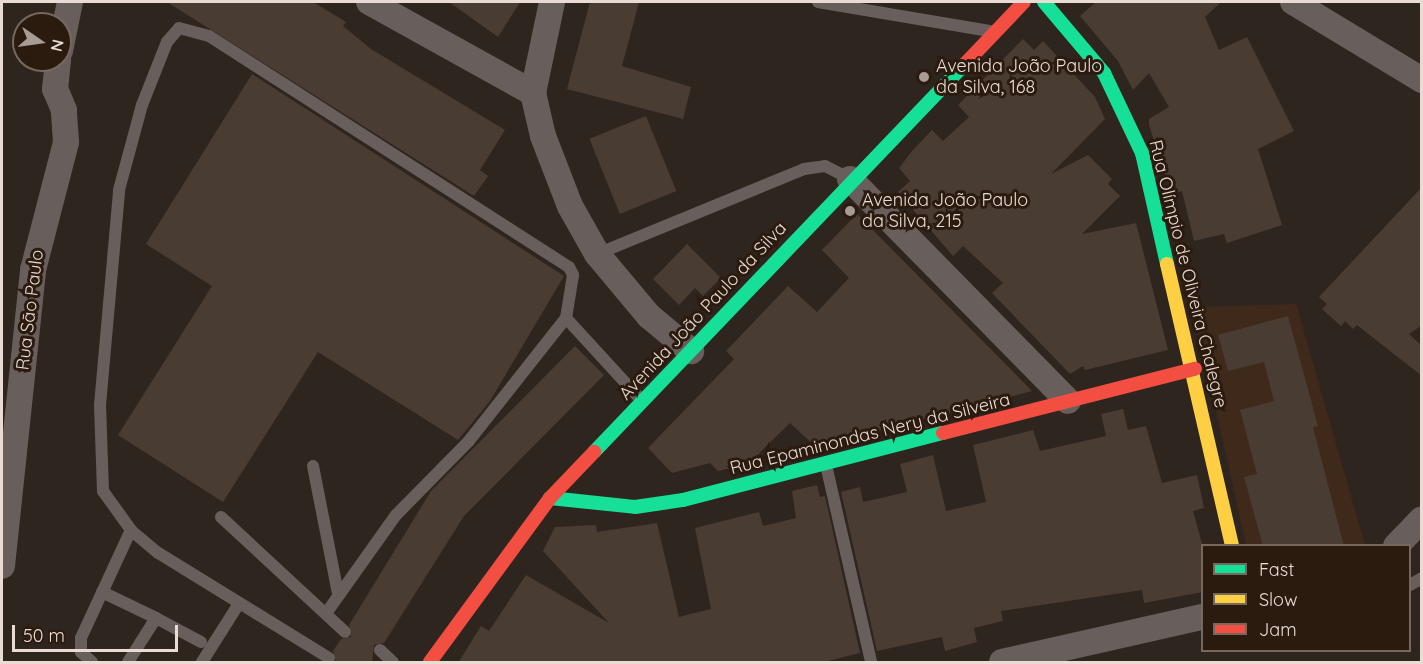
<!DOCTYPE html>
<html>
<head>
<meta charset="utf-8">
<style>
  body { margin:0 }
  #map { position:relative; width:1423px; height:664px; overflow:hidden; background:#2f251f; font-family:Quicksand,sans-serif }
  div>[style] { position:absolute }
  .built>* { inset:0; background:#3f291b }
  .building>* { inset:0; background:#493c33; transform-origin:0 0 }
  .lane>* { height:12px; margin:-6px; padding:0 6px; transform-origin:6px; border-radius:6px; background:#685f5d }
  .street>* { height:26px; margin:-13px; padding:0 13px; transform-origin:13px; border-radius:13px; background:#685f5d }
  .fast>* { height:14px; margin:-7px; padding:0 7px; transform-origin:7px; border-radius:7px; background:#16e098 }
  .slow>* { height:14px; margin:-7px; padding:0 7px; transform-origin:7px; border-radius:7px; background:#ffcf43 }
  .jam>* { height:14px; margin:-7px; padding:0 7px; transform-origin:7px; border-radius:7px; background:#f24e42 }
  .dots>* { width:16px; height:16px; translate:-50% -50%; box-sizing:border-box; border:3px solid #2b1a0e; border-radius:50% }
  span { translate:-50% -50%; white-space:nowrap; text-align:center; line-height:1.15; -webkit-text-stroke:6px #2b1a0e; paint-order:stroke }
  .poi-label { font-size:18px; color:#e8dcd4 }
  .left { translate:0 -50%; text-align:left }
  .street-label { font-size:18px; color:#e8dcd4 }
  .frame { position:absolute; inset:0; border:3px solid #e8dcd4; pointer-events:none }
  .legend { position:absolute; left:1201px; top:544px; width:210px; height:108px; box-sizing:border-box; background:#2b1a0e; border:2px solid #77685d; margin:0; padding:8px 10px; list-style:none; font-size:18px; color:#e8dcd4 }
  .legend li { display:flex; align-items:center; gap:12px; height:30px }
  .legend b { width:30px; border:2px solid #77685d }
  .north { position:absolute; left:12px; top:12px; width:60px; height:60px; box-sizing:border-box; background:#2b1a0e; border:2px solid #77685d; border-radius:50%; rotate:103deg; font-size:16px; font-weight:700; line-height:24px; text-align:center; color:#e8dcd4 }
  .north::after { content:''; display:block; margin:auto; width:21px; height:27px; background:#a79c95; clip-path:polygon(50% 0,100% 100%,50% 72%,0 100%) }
  .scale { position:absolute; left:12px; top:625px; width:166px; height:27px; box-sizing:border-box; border:3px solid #e8dcd4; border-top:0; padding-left:8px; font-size:18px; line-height:21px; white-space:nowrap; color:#e8dcd4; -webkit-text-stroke:4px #2b1a0e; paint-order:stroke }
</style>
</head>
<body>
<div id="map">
  <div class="built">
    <i style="clip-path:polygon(1296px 304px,1365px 545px,1246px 545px,1193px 307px)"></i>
  </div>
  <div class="building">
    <i style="clip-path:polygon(167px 2px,313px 2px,346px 22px,343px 26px,371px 49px,505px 130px,480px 170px,488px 176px,474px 196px)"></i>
    <i style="clip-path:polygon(449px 2px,520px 2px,498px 37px)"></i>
    <i style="clip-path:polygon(590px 2px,639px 2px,622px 66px,691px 87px,683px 119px,567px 89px)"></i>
    <i style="clip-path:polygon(1096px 2px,1221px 2px,1205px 17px,1219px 50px,1247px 37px,1294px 131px,1258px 149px,1282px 225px,1227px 243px,1224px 234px,1194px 241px,1182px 191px,1175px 193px,1168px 183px,1149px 125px,1149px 119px,1169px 107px,1149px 73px,1133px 90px,1118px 61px,1080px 16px)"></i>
    <i style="clip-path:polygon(1023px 39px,1034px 50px,1043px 41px,1095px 97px,1105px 119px,1051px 174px,1088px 155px,1112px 179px,1108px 184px,1120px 196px,1082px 234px,1136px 223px,1168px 350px,1085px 370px,1083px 366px,1070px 374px,992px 293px,1003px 283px,963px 246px,953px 256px,898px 192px,910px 181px,899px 168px,912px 151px,932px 130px,943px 141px,969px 117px,958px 105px)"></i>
    <i style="clip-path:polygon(252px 74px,564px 276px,490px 401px,458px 440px,318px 352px,223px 502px,118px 435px,212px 286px,146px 244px)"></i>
    <i style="left:646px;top:116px;width:81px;height:61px;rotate:68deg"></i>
    <i style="clip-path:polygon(1422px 187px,1422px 325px,1409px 334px,1422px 346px,1422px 376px,1357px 325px,1353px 329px,1345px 321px,1341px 326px,1322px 309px,1327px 304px,1319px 297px)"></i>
    <i style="clip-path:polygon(857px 214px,1032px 391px,816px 447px,790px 423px,748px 464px,718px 471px,710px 463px,672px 473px,648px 448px,734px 359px,726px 351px,788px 286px,817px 312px,849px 278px,822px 250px)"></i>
    <i style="clip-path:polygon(687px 244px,721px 278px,703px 296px,695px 288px,679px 305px,653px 279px)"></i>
    <i style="clip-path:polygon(1288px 316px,1318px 426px,1313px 427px,1344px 546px,1263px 546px,1244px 477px,1257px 474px,1240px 410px,1274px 401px,1264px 362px,1228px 371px,1218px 335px)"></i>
    <i style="clip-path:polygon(575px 346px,604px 375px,464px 516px,384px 643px,374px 645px,372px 663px,336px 663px,333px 651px,341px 639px,351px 637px,349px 625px,431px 491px)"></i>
    <i style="clip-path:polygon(1123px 409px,1128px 430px,1146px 426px,1162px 483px,1197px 475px,1204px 508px,1193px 511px,1203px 547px,1203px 592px,1144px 603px,1142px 590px,1001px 611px,1003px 621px,974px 628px,977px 642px,945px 651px,942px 637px,877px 651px,841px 492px,860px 487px,863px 502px,907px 492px,900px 464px,933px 455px,946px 511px,986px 502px,973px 445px,1033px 430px,1040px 451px,1106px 436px,1101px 414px)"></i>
    <i style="clip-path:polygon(817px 485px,820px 497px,825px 496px,860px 653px,820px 663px,458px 663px,481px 626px,489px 631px,526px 575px,609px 623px,543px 551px,555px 527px,596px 525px,597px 532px,657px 523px,679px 617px,711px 609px,695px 528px,759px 512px,763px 526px,796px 518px,792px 491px)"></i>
  </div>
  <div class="lane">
    <i style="left:818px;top:2px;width:174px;rotate:9.6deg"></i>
    <i style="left:597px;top:254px;width:224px;rotate:-22.3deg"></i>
    <i style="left:804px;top:169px;width:21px;rotate:-8deg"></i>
    <i style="left:825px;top:166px;width:28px;rotate:27deg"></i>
    <i style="left:826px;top:465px;width:202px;rotate:77.1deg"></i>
    <i style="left:313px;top:466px;width:130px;rotate:78.9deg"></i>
    <i style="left:221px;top:517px;width:169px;rotate:42.8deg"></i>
    <i style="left:1410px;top:585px;width:14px;rotate:-30deg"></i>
    <i style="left:102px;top:592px;width:60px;rotate:25.7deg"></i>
    <i style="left:156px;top:618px;width:52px;rotate:122.5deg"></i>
    <i style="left:327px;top:612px;width:119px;rotate:-54.6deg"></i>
    <i style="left:396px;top:515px;width:103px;rotate:-45.4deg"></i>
    <i style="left:468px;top:442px;width:158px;rotate:-51.7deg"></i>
    <i style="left:156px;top:618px;width:51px;rotate:28.1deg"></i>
    <i style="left:380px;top:650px;width:18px;rotate:43deg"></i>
    <i style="left:329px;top:658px;width:201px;rotate:-148.4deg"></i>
    <i style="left:158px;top:553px;width:35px;rotate:-140deg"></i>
    <i style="left:131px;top:530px;width:48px;rotate:-125.7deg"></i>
    <i style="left:103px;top:491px;width:86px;rotate:-92deg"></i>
    <i style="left:100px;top:405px;width:216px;rotate:-84.9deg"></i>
    <i style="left:119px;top:190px;width:88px;rotate:-74.9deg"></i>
    <i style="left:142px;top:105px;width:68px;rotate:-68.4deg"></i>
    <i style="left:167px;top:42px;width:18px;rotate:-49deg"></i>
    <i style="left:179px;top:28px;width:31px;rotate:15deg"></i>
    <i style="left:209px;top:36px;width:428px;rotate:32.7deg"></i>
    <i style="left:569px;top:267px;width:9px;rotate:63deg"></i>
    <i style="left:573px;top:275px;width:44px;rotate:99.2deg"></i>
    <i style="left:566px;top:318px;width:113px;rotate:47.5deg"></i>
    <i style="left:92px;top:662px;width:15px;rotate:-138deg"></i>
    <i style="left:81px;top:652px;width:14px;rotate:-90deg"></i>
    <i style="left:81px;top:638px;width:119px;rotate:-65.2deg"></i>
    <i style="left:202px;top:662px;width:67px;rotate:-57.7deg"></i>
  </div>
  <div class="street">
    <i style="left:369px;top:2px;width:188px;rotate:29deg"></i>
    <i style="left:552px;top:2px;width:93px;rotate:101.8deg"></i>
    <i style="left:533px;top:93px;width:44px;rotate:76.9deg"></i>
    <i style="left:543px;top:136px;width:75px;rotate:68.9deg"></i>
    <i style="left:570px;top:206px;width:55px;rotate:60.6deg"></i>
    <i style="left:597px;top:254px;width:81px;rotate:50deg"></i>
    <i style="left:649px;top:316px;width:55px;rotate:39.8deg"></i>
    <i style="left:1293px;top:2px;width:151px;rotate:31.2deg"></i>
    <i style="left:60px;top:51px;width:50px;rotate:-78.5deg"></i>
    <i style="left:850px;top:179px;width:311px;rotate:45.5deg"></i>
    <i style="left:1396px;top:546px;width:37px;rotate:-46deg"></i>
    <i style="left:2px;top:566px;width:298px;rotate:-84deg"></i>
    <i style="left:33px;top:270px;width:132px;rotate:-75.5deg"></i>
    <i style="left:66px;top:142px;width:32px;rotate:-94deg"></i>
    <i style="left:64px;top:110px;width:23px;rotate:-113deg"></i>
    <i style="left:55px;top:89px;width:29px;rotate:-84deg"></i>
    <i style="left:1002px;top:662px;width:205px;rotate:-12.7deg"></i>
  </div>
  <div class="fast">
    <i style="left:1044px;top:2px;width:93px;rotate:49.8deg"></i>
    <i style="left:1104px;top:73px;width:89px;rotate:64.6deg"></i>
    <i style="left:1142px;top:153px;width:114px;rotate:77.3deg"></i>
    <i style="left:594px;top:452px;width:534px;rotate:-46.29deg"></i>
    <i style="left:550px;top:498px;width:85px;rotate:6deg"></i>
    <i style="left:635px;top:507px;width:49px;rotate:-8.3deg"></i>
    <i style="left:683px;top:500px;width:268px;rotate:-14.5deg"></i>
  </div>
  <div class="slow">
    <i style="left:1167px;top:264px;width:289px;rotate:77deg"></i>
  </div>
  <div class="jam">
    <i style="left:963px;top:66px;width:88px;rotate:-46.4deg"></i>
    <i style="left:943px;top:433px;width:260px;rotate:-14.3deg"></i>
    <i style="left:430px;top:662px;width:203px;rotate:-53.8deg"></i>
    <i style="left:550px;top:498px;width:64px;rotate:-46.3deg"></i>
  </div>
  <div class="dots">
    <i style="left:924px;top:77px;background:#a79c95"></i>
    <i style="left:850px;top:211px;background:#a79c95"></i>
  </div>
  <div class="poi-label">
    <span class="left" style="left:936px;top:77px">Avenida João Paulo<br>da Silva, 168</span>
    <span class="left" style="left:862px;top:211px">Avenida João Paulo<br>da Silva, 215</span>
  </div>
  <div class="street-label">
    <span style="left:1188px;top:274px;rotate:76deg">Rua Olímpio de Oliveira Chalegre</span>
    <span style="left:30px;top:310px;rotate:-83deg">Rua Sāo Paulo</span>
    <span style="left:703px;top:311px;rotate:-47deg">Avenida João Paulo da Silva</span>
    <span style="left:870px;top:434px;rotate:-14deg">Rua Epaminondas Nery da Silveira</span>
  </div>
  <div class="frame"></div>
  <ul class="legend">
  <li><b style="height:8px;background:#16e098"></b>Fast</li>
  <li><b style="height:8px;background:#ffcf43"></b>Slow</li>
  <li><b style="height:8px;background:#f24e42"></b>Jam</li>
  </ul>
  <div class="north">N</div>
  <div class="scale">50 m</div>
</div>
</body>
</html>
